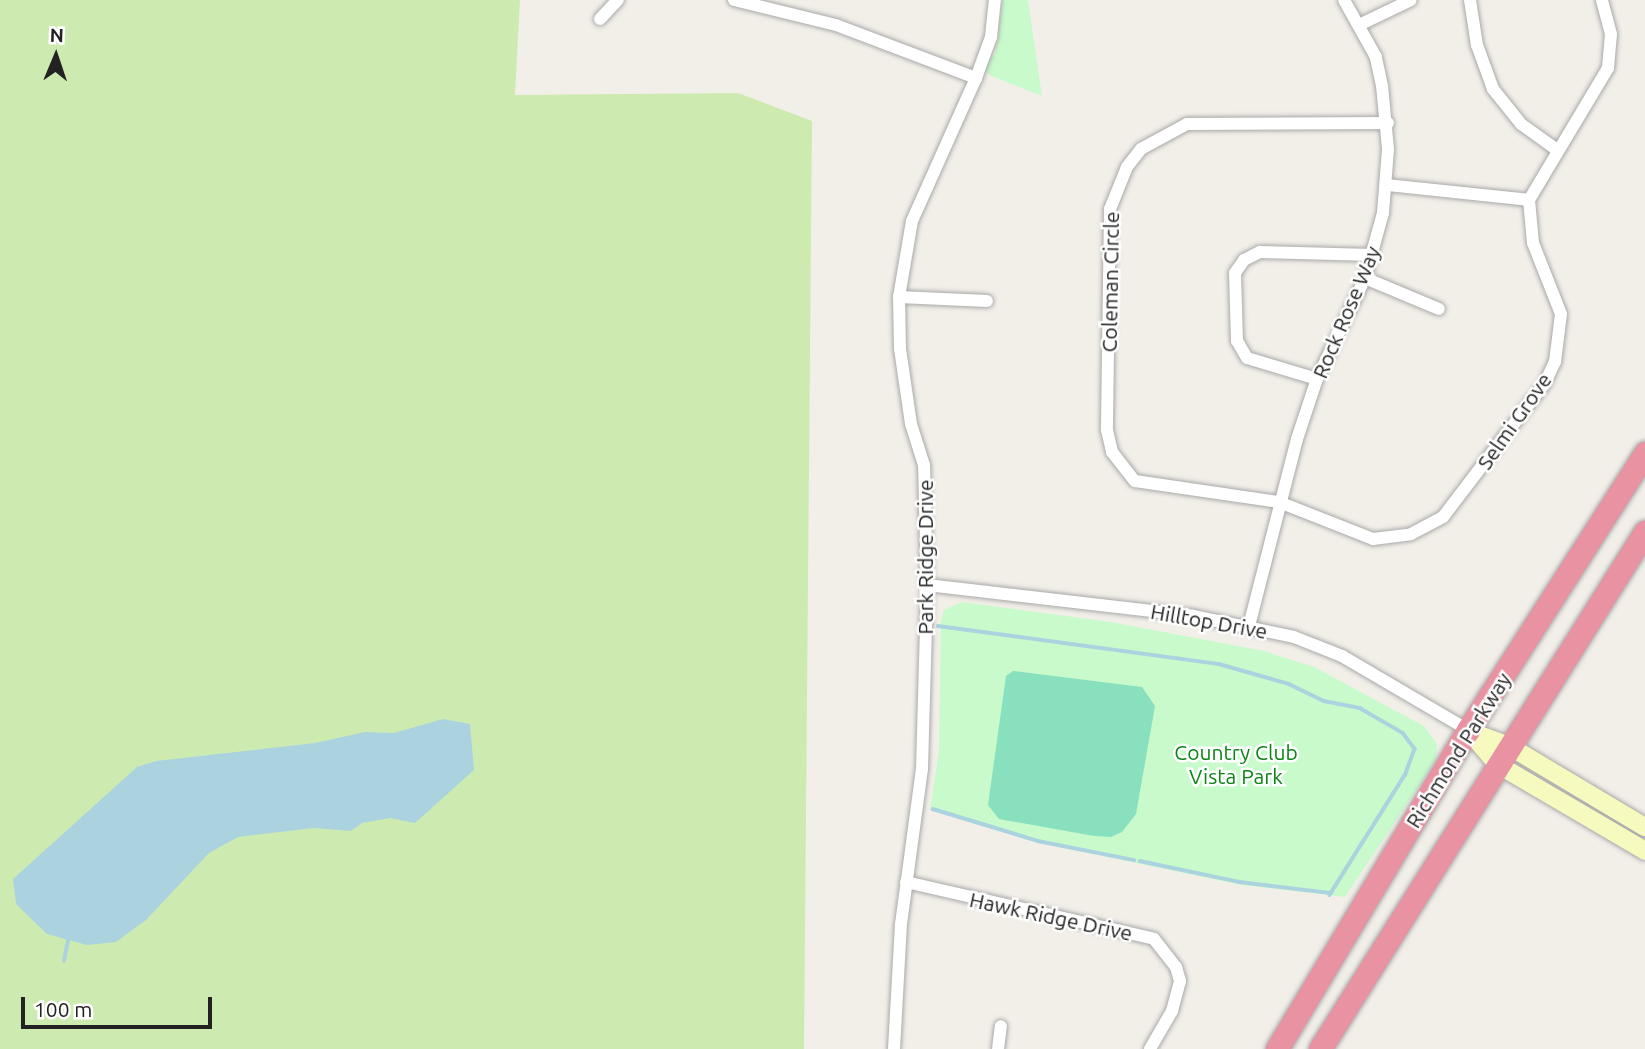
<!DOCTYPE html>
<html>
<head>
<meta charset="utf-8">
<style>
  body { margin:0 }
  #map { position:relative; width:1645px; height:1049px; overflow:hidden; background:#f2efe9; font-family:Ubuntu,sans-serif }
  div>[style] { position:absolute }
  .grass>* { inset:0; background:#cdebb0 }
  .park>* { inset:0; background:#c8facc }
  .pitch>* { inset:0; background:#88e0be }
  .water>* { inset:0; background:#aad3df }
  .stream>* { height:3.5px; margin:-1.75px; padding:0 1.75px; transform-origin:1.75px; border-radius:1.75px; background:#aad3df }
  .roads { filter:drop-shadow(0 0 2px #a9a9a9) drop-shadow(0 0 2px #a9a9a9) }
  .street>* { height:12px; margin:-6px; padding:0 6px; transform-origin:6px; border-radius:6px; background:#fff }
  .secondary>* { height:18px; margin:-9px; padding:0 9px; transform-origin:9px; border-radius:9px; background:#f7fabf }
  .highway>* { height:23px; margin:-11.5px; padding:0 11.5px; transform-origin:11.5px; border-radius:11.5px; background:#e892a2 }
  span { translate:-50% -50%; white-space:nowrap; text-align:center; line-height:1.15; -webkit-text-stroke:5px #fff; paint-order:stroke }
  .street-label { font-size:21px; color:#222 }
  .park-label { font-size:21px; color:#0c8416 }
  .north { position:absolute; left:21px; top:21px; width:70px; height:70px; -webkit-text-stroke:5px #fff; paint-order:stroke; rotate:2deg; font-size:19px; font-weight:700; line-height:28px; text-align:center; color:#222 }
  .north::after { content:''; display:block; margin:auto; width:24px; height:32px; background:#222; clip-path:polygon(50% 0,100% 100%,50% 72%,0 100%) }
  .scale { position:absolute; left:21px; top:997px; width:191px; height:32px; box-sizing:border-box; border:4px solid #222; border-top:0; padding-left:9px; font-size:21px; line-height:24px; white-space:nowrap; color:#222; -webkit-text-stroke:5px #fff; paint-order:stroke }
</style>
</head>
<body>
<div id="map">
  <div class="grass">
    <i style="clip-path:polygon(0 0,520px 0,515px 95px,738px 93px,812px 121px,804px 1049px,0 1049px)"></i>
  </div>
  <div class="park">
    <i style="clip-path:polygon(1003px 0,1028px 0,1042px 96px,989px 75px,981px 65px,995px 54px)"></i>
    <i style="clip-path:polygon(962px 602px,1111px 622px,1264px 651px,1314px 667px,1424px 726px,1437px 744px,1436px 760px,1345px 897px,1241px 885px,1036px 842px,930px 810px,939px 749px,941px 621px,944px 610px)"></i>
  </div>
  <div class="pitch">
    <i style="clip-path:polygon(1013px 671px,1142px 687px,1155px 706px,1136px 814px,1122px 832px,1111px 837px,1094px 836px,999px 819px,988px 805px,1006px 676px)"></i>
  </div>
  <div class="water">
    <i style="clip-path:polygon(443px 719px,470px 724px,474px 770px,415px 823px,390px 818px,362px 823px,351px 831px,314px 828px,238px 837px,209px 853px,146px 920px,116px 942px,87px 945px,47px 934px,16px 904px,13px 879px,137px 767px,156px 761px,315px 743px,365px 732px,394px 733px)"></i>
  </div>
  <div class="stream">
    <i style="left:938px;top:626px;width:284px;rotate:7.7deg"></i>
    <i style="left:1219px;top:664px;width:73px;rotate:15.9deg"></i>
    <i style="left:1289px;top:684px;width:39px;rotate:26deg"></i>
    <i style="left:1324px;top:701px;width:37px;rotate:11deg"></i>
    <i style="left:1360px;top:708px;width:50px;rotate:30.2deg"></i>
    <i style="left:1403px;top:733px;width:20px;rotate:53deg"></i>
    <i style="left:1415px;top:749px;width:27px;rotate:110deg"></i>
    <i style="left:1406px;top:774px;width:143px;rotate:122.1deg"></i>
    <i style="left:933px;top:809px;width:110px;rotate:16.9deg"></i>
    <i style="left:1038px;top:841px;width:98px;rotate:11.2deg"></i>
    <i style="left:1140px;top:861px;width:102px;rotate:11.9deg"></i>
    <i style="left:1240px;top:882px;width:92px;rotate:6.9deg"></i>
    <i style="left:64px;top:961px;width:25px;rotate:-79deg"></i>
  </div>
  <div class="roads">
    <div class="street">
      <i style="left:734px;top:0;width:105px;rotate:13.8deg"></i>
      <i style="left:836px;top:25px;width:150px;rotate:20.7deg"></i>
      <i style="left:1470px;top:0;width:46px;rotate:81.2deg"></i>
      <i style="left:1477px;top:45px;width:47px;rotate:70deg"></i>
      <i style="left:1493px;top:89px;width:45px;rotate:51.3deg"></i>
      <i style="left:1521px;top:124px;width:44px;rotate:35.8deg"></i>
      <i style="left:600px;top:19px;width:26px;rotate:-47deg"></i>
      <i style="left:1361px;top:24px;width:55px;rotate:-25.6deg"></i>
      <i style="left:1388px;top:123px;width:201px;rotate:179.7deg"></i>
      <i style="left:1187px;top:124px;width:52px;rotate:151.5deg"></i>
      <i style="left:1141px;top:149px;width:23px;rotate:128deg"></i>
      <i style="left:1127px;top:167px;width:45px;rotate:112deg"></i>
      <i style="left:1110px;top:209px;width:221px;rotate:90.8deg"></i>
      <i style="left:1107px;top:430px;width:23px;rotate:77deg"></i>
      <i style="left:1112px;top:452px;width:37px;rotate:52deg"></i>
      <i style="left:1135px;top:481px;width:146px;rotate:8.3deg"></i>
      <i style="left:1279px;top:502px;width:101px;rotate:21.5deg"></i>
      <i style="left:1373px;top:539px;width:38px;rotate:-7deg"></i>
      <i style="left:1411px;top:534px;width:36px;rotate:-28deg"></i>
      <i style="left:1443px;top:517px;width:168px;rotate:-52.7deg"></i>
      <i style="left:1545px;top:383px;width:23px;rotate:-65deg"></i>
      <i style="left:1555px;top:362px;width:48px;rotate:-82.9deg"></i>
      <i style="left:1561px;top:314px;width:76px;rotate:-111.5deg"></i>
      <i style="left:1533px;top:243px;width:43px;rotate:-95.3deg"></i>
      <i style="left:1529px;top:200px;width:154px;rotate:-59.1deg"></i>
      <i style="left:1608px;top:68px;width:34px;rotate:-85deg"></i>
      <i style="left:1611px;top:34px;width:35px;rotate:-105deg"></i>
      <i style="left:1387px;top:185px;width:143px;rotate:6deg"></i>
      <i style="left:1365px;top:278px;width:80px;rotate:22.7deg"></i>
      <i style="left:899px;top:297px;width:88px;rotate:2.6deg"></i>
      <i style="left:1317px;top:379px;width:73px;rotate:-163.3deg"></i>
      <i style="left:1247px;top:358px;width:20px;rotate:-120deg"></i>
      <i style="left:1237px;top:341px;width:68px;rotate:-91.7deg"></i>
      <i style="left:1235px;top:273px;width:16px;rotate:-55deg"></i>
      <i style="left:1244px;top:260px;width:18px;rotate:-27deg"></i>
      <i style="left:1260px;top:252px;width:113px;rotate:1.5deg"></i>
      <i style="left:927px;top:585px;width:268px;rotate:6.6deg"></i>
      <i style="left:1193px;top:616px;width:103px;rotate:11.7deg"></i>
      <i style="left:1294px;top:637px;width:52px;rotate:21.6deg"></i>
      <i style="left:1342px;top:656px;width:146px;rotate:30.4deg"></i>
      <i style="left:1249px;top:626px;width:193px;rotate:-75.6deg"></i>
      <i style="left:1297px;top:439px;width:63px;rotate:-71.6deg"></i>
      <i style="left:1317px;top:379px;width:112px;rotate:-64.6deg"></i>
      <i style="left:1365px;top:278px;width:67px;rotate:-74.5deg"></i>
      <i style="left:1383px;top:213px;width:64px;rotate:-85.5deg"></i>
      <i style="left:1388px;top:149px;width:63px;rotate:-95.4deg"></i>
      <i style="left:1382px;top:86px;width:30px;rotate:-102deg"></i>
      <i style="left:1376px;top:57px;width:65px;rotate:-119.3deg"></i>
      <i style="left:906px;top:882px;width:254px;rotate:12.9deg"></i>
      <i style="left:1154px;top:939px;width:36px;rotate:52deg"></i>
      <i style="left:1176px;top:967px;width:15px;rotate:74deg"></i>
      <i style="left:1180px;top:981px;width:31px;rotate:105deg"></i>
      <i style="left:1172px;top:1011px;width:44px;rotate:120.1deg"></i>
      <i style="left:894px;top:1049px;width:125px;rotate:-86.8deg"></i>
      <i style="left:901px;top:924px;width:156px;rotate:-82.3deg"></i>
      <i style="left:922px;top:769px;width:184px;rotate:-88.4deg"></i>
      <i style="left:927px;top:585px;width:120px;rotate:-91.4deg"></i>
      <i style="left:924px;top:465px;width:43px;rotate:-107.6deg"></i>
      <i style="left:911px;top:424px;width:76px;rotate:-98.3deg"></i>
      <i style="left:900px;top:349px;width:52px;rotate:-91.1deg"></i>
      <i style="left:899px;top:297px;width:77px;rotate:-80.3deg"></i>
      <i style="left:912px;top:221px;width:157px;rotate:-65.9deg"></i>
      <i style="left:976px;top:78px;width:44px;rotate:-69.9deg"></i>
      <i style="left:991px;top:37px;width:37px;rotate:-84deg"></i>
      <i style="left:998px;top:1049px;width:23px;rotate:-83deg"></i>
    </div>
    <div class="secondary">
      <i style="left:1468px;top:730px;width:45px;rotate:49.5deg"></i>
      <i style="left:1497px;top:764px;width:172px;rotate:30.4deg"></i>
      <i style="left:1471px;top:732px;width:40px;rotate:20.2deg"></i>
      <i style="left:1509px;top:746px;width:158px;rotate:30.8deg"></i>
    </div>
    <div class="highway">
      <i style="left:1277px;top:1049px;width:372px;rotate:-59.1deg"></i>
      <i style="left:1468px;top:730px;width:329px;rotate:-57.4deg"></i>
      <i style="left:1320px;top:1049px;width:611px;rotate:-57.85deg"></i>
    </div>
  </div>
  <div class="street-label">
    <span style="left:1110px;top:282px;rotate:-89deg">Coleman Circle</span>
    <span style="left:1346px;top:312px;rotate:-67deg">Rock Rose Way</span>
    <span style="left:1514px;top:421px;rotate:-55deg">Selmi Grove</span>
    <span style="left:925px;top:557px;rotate:-90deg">Park Ridge Drive</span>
    <span style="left:1209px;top:621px;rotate:10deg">Hilltop Drive</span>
    <span style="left:1458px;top:750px;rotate:-58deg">Richmond Parkway</span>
    <span style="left:1051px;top:916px;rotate:12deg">Hawk Ridge Drive</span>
  </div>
  <div class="park-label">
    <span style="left:1236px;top:764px">Country Club<br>Vista Park</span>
  </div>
  <div class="north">N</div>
  <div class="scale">100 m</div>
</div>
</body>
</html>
